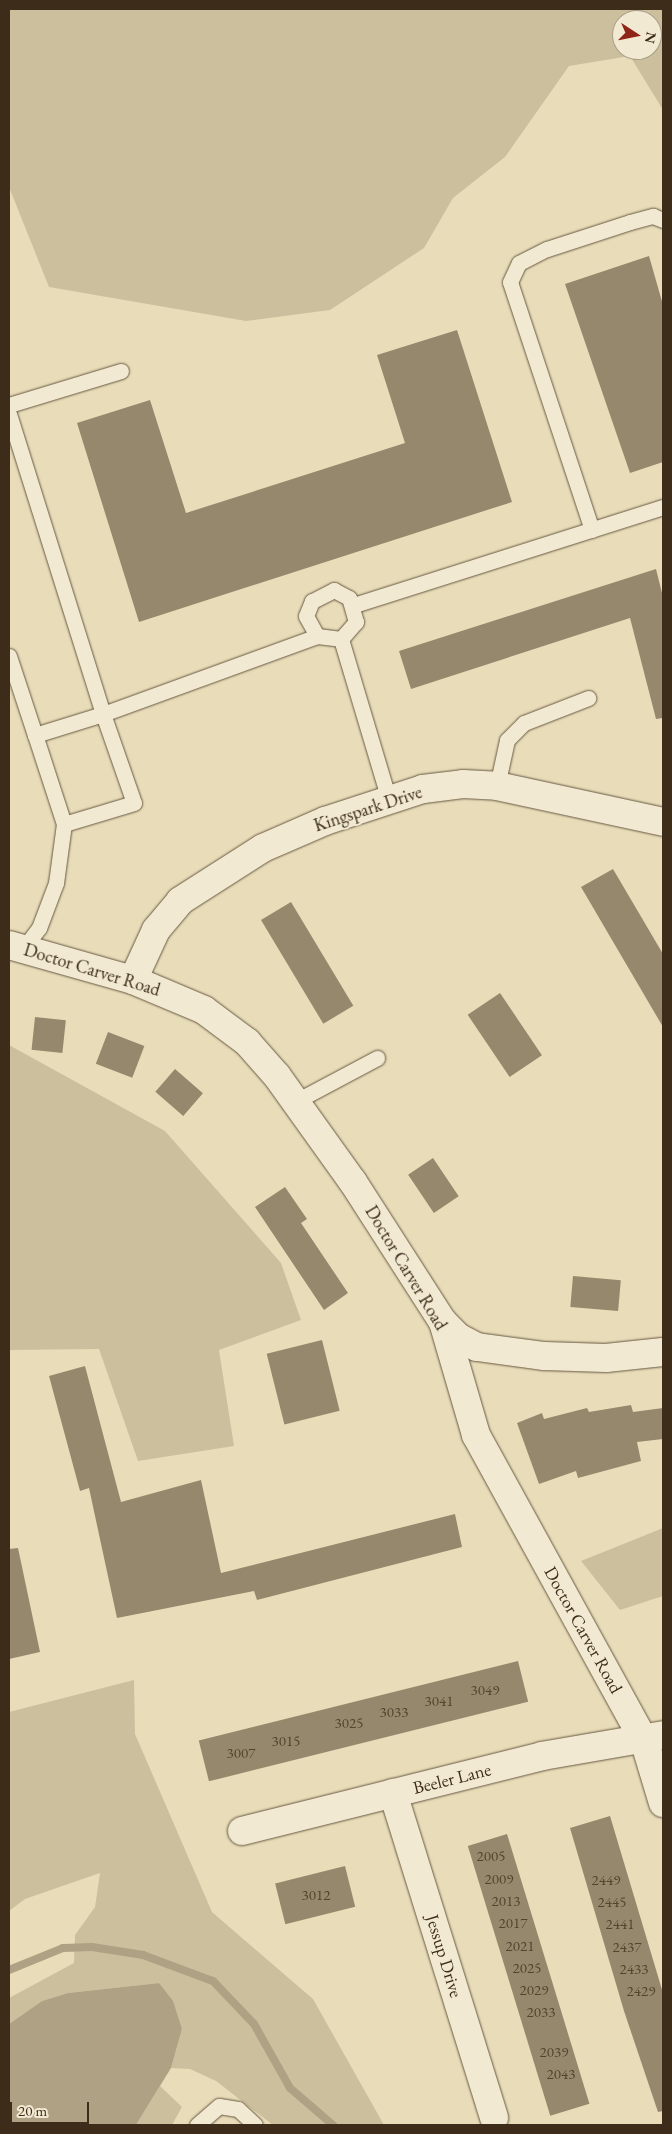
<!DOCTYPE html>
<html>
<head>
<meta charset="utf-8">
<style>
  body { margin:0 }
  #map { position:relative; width:672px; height:2134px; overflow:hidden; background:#e9ddb9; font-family:"EB Garamond",serif }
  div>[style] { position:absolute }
  .green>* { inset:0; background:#ccbf9e }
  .water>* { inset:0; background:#afa183 }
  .stream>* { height:8px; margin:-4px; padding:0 4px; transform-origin:4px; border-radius:4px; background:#afa183 }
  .building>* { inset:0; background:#96886d; transform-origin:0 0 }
  .roads { filter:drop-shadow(0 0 1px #685842) drop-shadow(0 0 1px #685842) }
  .service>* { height:15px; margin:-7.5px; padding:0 7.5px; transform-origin:7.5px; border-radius:7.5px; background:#f1e9d2 }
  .minor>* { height:28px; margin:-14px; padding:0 14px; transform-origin:14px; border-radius:14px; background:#f1e9d2 }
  span { translate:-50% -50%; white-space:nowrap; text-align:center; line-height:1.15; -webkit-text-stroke:4px #f1e9d2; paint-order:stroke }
  .number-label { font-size:15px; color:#53432f }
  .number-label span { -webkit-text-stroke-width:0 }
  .street-label { font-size:18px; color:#3d2c1a }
  .frame { position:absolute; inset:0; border:10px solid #3d2c1a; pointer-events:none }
  .north { position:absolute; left:612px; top:10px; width:50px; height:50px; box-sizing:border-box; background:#f1e9d2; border:1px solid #a99d88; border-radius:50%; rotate:101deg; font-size:14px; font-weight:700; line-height:20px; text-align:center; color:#3d2c1a }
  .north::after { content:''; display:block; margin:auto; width:18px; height:22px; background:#8f2418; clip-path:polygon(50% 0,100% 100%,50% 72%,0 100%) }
  .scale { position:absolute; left:10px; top:2102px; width:79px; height:22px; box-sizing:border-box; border:2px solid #3d2c1a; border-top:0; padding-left:6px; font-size:15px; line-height:18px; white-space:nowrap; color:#3d2c1a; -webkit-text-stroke:4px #f1e9d2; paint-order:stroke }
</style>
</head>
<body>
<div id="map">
  <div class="green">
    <i style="clip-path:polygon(evenodd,9px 9px,663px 9px,663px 110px,630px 56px,569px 66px,505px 157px,453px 198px,424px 248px,330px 310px,246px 321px,49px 287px,9px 187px,9px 9px,622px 20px,652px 20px,652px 50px,622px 50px,622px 20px)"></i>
    <i style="clip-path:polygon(9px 1045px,165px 1131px,281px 1263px,301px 1320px,219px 1350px,234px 1446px,138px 1461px,99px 1349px,9px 1350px)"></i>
    <i style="clip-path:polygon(663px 1528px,663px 1596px,620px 1610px,581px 1561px)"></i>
    <i style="clip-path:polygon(134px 1680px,135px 1734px,212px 1912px,313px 1999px,384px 2125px,273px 2125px,216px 2081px,190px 2069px,171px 2068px,182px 2029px,159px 1983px,68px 1993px,42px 2001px,9px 2024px,9px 1998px,74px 1963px,75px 1935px,95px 1907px,100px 1873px,25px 1899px,9px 1911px,9px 1712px)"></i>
    <i style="clip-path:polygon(160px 2086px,182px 2107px,172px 2125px,136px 2125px)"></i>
  </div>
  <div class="water">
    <i style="clip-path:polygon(159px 1983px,173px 2001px,182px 2029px,171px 2068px,136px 2125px,9px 2125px,9px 2024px,42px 2001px,68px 1993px)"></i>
  </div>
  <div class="stream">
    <i style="left:9px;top:1970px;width:58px;rotate:-22.2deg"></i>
    <i style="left:63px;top:1948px;width:29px;rotate:-2deg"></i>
    <i style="left:92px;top:1947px;width:52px;rotate:8.9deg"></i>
    <i style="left:143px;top:1955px;width:75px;rotate:20.4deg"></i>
    <i style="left:213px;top:1981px;width:59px;rotate:46.4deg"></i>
    <i style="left:254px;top:2024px;width:73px;rotate:60.6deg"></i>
    <i style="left:290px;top:2088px;width:57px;rotate:40.7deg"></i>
  </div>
  <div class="building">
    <i style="clip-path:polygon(649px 256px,663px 305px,663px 462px,630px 473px,565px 284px)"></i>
    <i style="clip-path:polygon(457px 330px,512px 502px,139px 622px,77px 423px,150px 400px,186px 513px,405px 443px,377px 355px)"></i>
    <i style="clip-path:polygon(656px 569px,663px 597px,663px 718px,656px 719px,630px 618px,411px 689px,399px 651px)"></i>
    <i style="clip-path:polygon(613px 869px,663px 954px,663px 1027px,581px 887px)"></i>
    <i style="left:291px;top:902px;width:121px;height:35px;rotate:59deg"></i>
    <i style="left:500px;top:993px;width:75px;height:39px;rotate:56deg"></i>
    <i style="left:35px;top:1017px;width:31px;height:33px;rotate:6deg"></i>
    <i style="left:108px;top:1032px;width:39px;height:34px;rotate:21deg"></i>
    <i style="left:175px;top:1069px;width:37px;height:30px;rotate:41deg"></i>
    <i style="left:433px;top:1158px;width:46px;height:30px;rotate:56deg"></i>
    <i style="clip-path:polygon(285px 1187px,307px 1219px,301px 1223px,348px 1293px,324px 1310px,255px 1207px)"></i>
    <i style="left:573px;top:1276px;width:48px;height:31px;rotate:5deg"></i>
    <i style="left:322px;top:1340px;width:73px;height:57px;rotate:76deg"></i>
    <i style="clip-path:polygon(85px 1366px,121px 1502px,201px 1480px,221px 1573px,455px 1514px,462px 1547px,257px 1600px,254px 1591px,117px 1618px,89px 1488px,80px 1491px,49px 1376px)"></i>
    <i style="clip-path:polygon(631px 1405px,633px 1412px,663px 1408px,663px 1439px,637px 1442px,641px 1461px,578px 1478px,576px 1471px,539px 1484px,517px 1423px,542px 1413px,544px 1419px,587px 1408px,589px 1412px)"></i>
    <i style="clip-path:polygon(18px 1548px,40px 1652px,9px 1659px,9px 1549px)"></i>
    <i style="left:518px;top:1661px;width:42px;height:329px;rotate:76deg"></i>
    <i style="clip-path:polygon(610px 1816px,663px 1993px,663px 2111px,658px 2112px,624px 2011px,570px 1828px)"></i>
    <i style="left:507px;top:1834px;width:282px;height:41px;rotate:73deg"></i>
    <i style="left:345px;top:1866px;width:42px;height:72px;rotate:76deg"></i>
  </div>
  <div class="roads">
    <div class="service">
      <i style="left:9px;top:405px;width:117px;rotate:-16.9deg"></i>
      <i style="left:9px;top:414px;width:314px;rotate:72.6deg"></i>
      <i style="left:103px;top:714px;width:94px;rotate:70.8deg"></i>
      <i style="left:134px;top:803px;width:73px;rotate:163.3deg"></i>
      <i style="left:64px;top:824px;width:94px;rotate:-108deg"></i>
      <i style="left:35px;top:735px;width:71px;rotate:-17.2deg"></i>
      <i style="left:103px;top:714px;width:228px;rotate:-20deg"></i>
      <i style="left:317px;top:636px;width:24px;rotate:7deg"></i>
      <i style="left:341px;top:639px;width:23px;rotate:-49deg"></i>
      <i style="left:356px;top:622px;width:25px;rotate:-106deg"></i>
      <i style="left:349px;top:598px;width:17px;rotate:-152deg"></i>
      <i style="left:334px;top:590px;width:25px;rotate:153deg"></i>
      <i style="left:312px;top:601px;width:16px;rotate:112deg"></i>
      <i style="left:306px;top:616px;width:23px;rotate:61deg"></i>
      <i style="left:592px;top:530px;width:261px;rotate:-108.3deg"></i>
      <i style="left:510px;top:282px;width:21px;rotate:-65deg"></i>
      <i style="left:519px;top:263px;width:31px;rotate:-27deg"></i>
      <i style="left:547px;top:249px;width:87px;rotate:-18deg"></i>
      <i style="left:630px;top:222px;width:24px;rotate:-15deg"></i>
      <i style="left:653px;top:216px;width:11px;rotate:22deg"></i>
      <i style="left:354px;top:605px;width:324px;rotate:-17.6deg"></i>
      <i style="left:341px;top:639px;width:168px;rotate:73.4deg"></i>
      <i style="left:9px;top:656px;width:83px;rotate:71.8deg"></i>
      <i style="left:497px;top:786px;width:47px;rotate:-77.7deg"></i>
      <i style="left:507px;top:740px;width:24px;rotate:-45deg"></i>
      <i style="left:524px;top:723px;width:69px;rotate:-21.3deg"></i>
      <i style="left:23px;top:949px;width:26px;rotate:-53deg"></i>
      <i style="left:39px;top:928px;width:48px;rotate:-69.3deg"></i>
      <i style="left:56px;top:883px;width:60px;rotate:-82.3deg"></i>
      <i style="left:296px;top:1101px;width:92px;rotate:-28deg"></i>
      <i style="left:197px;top:2125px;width:29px;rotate:-41deg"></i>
      <i style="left:219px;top:2106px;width:19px;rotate:9deg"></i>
      <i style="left:238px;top:2109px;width:23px;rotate:43deg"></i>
    </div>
    <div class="minor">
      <i style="left:9px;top:945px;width:129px;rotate:15.8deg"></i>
      <i style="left:133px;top:980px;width:77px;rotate:22.9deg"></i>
      <i style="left:204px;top:1010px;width:54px;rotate:36.7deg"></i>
      <i style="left:247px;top:1042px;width:45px;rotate:48.6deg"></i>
      <i style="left:277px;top:1076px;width:130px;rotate:54.4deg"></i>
      <i style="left:353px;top:1182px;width:166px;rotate:57.3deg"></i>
      <i style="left:443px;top:1322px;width:118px;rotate:73.7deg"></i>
      <i style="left:476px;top:1435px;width:348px;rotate:61.2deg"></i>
      <i style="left:644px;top:1740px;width:66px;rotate:73.2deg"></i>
      <i style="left:133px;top:980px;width:55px;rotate:-65.3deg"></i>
      <i style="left:156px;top:930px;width:38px;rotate:-50deg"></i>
      <i style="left:180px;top:901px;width:98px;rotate:-32.6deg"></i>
      <i style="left:263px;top:848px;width:68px;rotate:-23.5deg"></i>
      <i style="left:325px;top:821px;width:103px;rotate:-18.1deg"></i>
      <i style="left:423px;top:789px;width:40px;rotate:-7.1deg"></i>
      <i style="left:463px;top:784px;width:34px;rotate:3deg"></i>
      <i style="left:497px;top:786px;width:170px;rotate:12.2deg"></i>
      <i style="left:443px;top:1322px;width:21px;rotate:45deg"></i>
      <i style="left:458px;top:1337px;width:21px;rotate:28deg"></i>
      <i style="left:477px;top:1347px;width:68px;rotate:7.7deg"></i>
      <i style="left:544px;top:1356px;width:62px;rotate:1.8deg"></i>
      <i style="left:606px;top:1358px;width:57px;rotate:-6deg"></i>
      <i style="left:393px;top:1793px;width:340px;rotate:72.7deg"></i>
      <i style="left:242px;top:1831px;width:309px;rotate:-14deg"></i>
      <i style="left:542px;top:1756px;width:123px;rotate:-9.8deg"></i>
    </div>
  </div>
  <div class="number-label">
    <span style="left:485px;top:1690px">3049</span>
    <span style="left:439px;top:1701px">3041</span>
    <span style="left:394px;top:1712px">3033</span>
    <span style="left:349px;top:1723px">3025</span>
    <span style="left:286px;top:1741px">3015</span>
    <span style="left:241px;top:1753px">3007</span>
    <span style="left:491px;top:1856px">2005</span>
    <span style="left:499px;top:1879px">2009</span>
    <span style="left:606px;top:1880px">2449</span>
    <span style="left:316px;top:1895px">3012</span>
    <span style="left:506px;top:1901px">2013</span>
    <span style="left:612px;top:1902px">2445</span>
    <span style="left:513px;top:1923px">2017</span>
    <span style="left:620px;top:1924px">2441</span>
    <span style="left:520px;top:1946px">2021</span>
    <span style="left:627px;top:1947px">2437</span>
    <span style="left:527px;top:1968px">2025</span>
    <span style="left:634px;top:1969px">2433</span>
    <span style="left:534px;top:1990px">2029</span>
    <span style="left:641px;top:1991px">2429</span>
    <span style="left:541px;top:2012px">2033</span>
    <span style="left:554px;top:2052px">2039</span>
    <span style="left:561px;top:2074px">2043</span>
  </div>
  <div class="street-label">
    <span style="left:368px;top:809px;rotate:-18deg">Kingspark Drive</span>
    <span style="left:92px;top:970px;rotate:17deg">Doctor Carver Road</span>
    <span style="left:406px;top:1268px;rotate:59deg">Doctor Carver Road</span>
    <span style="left:583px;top:1630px;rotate:61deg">Doctor Carver Road</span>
    <span style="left:452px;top:1779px;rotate:-14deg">Beeler Lane</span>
    <span style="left:444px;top:1956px;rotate:73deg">Jessup Drive</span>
  </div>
  <div class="frame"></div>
  <div class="north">N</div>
  <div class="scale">20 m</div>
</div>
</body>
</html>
